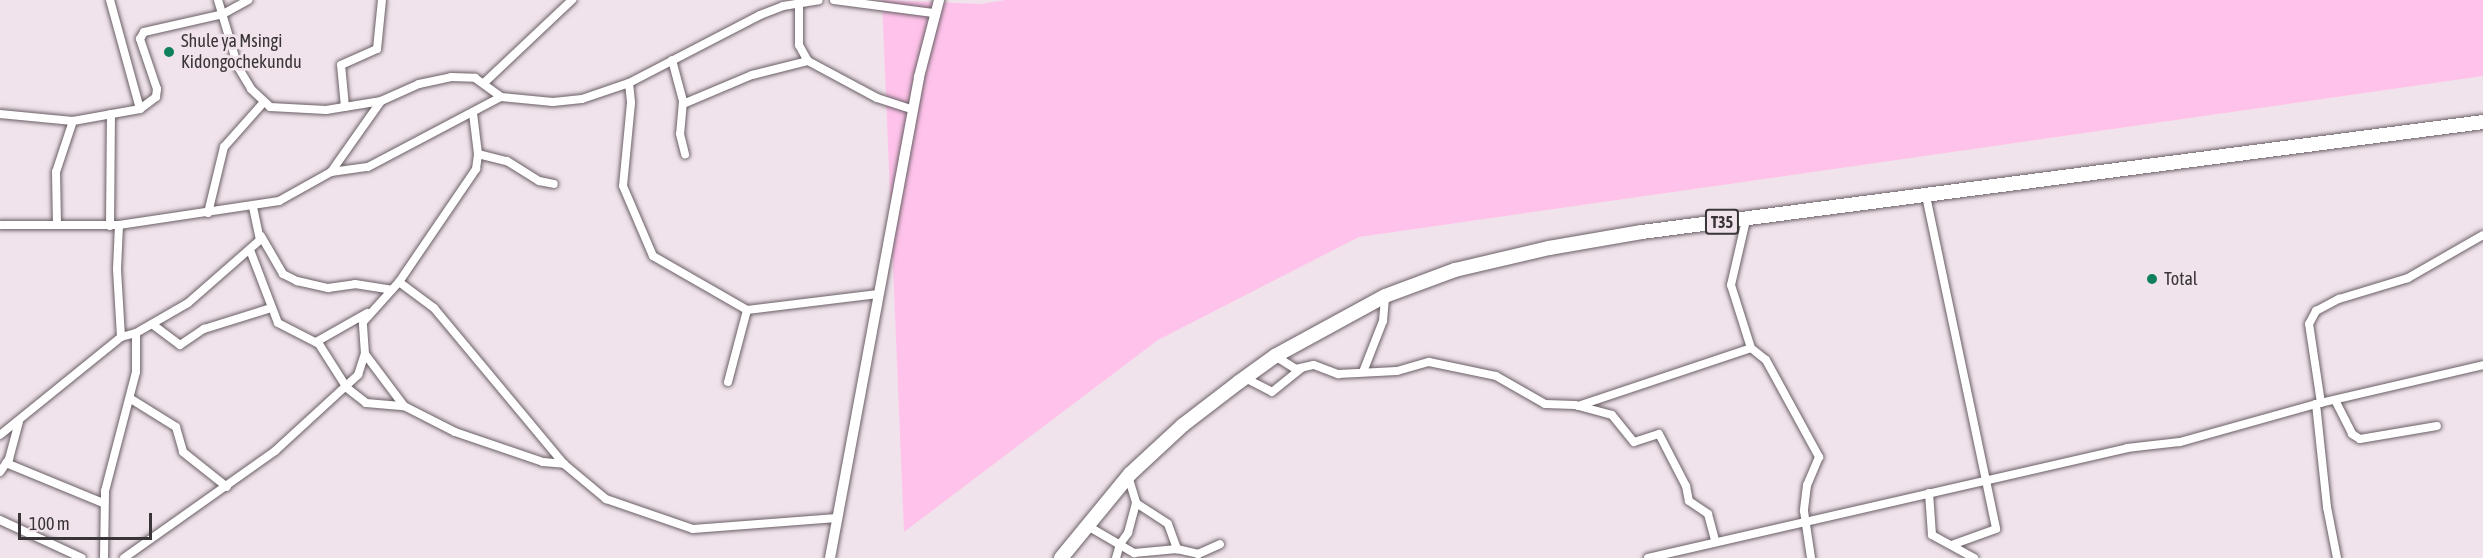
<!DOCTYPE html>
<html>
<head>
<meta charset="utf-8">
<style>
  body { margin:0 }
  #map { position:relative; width:2483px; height:558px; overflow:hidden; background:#f0e3eb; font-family:"Asap Condensed",sans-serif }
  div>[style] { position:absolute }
  .green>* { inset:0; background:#ffc3eb }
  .roads { filter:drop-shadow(0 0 2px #6a5f66) drop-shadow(0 0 2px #6a5f66) }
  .minor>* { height:8px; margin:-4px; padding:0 4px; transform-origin:4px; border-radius:4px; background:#fff }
  .secondary>* { height:10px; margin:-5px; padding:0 5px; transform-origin:5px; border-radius:5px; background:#fff }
  .trunk>* { height:14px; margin:-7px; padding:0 7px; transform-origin:7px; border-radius:7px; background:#fff }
  .dots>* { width:16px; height:16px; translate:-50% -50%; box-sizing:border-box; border:3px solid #f0e3eb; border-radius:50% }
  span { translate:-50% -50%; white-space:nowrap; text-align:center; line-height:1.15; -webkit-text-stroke:6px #f0e3eb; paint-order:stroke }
  .shield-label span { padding:2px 4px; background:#f0e3eb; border:2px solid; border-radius:4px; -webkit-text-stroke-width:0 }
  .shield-label { font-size:16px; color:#393437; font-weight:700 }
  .poi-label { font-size:18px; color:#393437 }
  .left { translate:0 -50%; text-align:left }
  .scale { position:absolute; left:18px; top:513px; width:134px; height:27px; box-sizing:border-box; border:3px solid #393437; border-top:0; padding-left:8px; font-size:18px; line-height:21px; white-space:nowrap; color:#393437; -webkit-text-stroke:4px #f0e3eb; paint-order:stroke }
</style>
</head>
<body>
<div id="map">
  <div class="green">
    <i style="clip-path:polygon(882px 0,981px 4px,1005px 0,2483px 0,2483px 76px,1359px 237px,1158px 340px,904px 532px)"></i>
  </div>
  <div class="roads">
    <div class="minor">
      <i style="left:110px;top:0;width:113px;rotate:74.6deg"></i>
      <i style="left:218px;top:0;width:70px;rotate:73.4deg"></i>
      <i style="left:238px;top:67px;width:26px;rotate:59deg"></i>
      <i style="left:251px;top:89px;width:26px;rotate:43deg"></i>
      <i style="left:270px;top:107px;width:56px;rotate:3.1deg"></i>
      <i style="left:326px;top:110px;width:56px;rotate:-9.3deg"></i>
      <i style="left:834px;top:0;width:100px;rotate:7.5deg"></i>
      <i style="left:799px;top:2px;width:43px;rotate:90deg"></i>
      <i style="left:799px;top:45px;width:18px;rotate:61deg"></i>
      <i style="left:808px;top:61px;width:78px;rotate:28.2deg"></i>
      <i style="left:877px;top:98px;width:38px;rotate:18deg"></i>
      <i style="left:672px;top:60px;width:42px;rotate:75deg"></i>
      <i style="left:683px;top:101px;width:33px;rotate:95deg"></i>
      <i style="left:680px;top:134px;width:21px;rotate:76deg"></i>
      <i style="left:485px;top:82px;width:120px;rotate:-43.3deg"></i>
      <i style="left:629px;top:83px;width:20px;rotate:84deg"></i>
      <i style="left:631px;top:103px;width:83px;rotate:95.5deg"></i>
      <i style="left:623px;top:186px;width:76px;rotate:66.8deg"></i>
      <i style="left:653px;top:256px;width:108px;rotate:29.9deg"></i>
      <i style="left:683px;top:104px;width:75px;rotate:-22.8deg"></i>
      <i style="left:752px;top:75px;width:58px;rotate:-14deg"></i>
      <i style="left:345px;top:107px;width:42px;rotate:-95.4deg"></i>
      <i style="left:341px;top:65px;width:39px;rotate:-24deg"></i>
      <i style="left:377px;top:49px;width:49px;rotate:-84.2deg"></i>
      <i style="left:0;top:114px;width:73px;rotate:5.5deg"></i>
      <i style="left:73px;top:121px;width:68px;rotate:-10.2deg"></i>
      <i style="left:140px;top:109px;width:20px;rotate:-37deg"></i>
      <i style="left:156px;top:97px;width:8px;rotate:-83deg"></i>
      <i style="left:157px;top:89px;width:53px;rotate:-108.8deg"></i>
      <i style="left:140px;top:39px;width:8px;rotate:-60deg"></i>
      <i style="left:144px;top:32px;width:81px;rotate:-12.8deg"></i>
      <i style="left:223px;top:14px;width:29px;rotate:-29deg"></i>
      <i style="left:478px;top:154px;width:30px;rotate:14deg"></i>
      <i style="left:507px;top:161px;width:38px;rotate:32deg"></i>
      <i style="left:539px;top:181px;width:15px;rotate:11deg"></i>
      <i style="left:331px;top:172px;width:37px;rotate:-8deg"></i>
      <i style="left:368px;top:167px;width:150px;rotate:-27.8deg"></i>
      <i style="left:1926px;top:196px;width:340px;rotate:78.1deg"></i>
      <i style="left:1996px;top:529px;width:45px;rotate:160.3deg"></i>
      <i style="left:208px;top:213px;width:68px;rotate:-76.4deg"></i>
      <i style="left:224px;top:147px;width:59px;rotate:-48.4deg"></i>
      <i style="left:0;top:225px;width:119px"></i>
      <i style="left:119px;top:225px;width:162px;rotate:-8.5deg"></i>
      <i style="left:279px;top:201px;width:60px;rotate:-29.1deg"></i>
      <i style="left:331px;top:172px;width:87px;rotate:-54.8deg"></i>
      <i style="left:381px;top:101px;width:42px;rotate:-24.1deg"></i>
      <i style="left:419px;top:84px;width:33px;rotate:-12deg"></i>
      <i style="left:451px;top:77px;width:24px;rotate:2deg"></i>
      <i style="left:475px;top:78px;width:32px;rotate:36deg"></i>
      <i style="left:501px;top:97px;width:52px;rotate:5.5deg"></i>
      <i style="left:553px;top:102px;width:29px;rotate:-6deg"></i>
      <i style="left:582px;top:99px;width:50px;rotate:-18.8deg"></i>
      <i style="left:629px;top:83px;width:148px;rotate:-27.4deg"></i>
      <i style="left:760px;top:15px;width:25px;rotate:-21deg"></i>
      <i style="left:783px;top:6px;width:36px;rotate:-9deg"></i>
      <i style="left:57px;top:225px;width:53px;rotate:-91.1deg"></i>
      <i style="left:56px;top:172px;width:54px;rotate:-71.6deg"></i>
      <i style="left:110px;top:226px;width:112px;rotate:-89.5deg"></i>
      <i style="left:261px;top:236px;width:44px;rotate:59.9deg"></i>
      <i style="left:283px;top:274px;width:16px;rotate:27deg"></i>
      <i style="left:297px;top:281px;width:32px;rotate:13deg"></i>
      <i style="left:328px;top:288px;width:27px;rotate:-8deg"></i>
      <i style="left:355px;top:284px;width:37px;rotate:9deg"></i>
      <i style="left:250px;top:250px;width:78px;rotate:69deg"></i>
      <i style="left:278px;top:323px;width:46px;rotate:27.1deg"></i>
      <i style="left:319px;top:344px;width:52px;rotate:57.5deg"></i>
      <i style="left:347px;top:388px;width:24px;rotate:38deg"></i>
      <i style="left:366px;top:403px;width:38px;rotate:5deg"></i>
      <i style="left:399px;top:282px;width:44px;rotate:36.6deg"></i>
      <i style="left:434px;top:308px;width:203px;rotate:50.2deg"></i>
      <i style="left:564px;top:464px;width:55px;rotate:39.8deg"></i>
      <i style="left:606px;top:499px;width:92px;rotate:19deg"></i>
      <i style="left:693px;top:529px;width:144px;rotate:-4.4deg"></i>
      <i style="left:152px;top:324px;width:35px;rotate:37deg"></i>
      <i style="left:180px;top:345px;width:29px;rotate:-34deg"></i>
      <i style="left:204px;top:329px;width:70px;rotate:-17.4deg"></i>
      <i style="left:121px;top:337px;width:16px;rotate:-15deg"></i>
      <i style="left:136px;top:333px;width:60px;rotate:-30deg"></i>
      <i style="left:188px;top:303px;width:96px;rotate:-41.2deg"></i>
      <i style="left:260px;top:240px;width:34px;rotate:-102deg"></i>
      <i style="left:316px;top:342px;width:59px;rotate:-29.6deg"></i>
      <i style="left:1751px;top:348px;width:19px;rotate:39deg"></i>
      <i style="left:1766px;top:360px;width:111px;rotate:61.3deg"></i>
      <i style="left:1819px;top:457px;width:30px;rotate:113deg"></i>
      <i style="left:1807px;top:485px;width:26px;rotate:97deg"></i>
      <i style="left:1804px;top:511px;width:48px;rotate:81.5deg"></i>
      <i style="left:365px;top:354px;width:65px;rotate:53.1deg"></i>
      <i style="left:404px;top:406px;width:57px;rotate:27deg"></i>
      <i style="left:455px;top:432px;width:93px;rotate:18.8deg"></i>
      <i style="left:543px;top:462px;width:21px;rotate:5deg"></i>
      <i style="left:1275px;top:356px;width:25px;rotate:32deg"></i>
      <i style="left:1296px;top:369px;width:18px;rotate:-13deg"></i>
      <i style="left:1314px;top:365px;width:26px;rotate:21deg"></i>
      <i style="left:1338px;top:374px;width:59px;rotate:-2.9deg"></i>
      <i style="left:1397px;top:371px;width:33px;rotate:-16deg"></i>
      <i style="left:1429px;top:362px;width:68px;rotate:11.8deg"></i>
      <i style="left:1496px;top:376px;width:56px;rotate:29.7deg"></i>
      <i style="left:1545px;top:404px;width:30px;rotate:2deg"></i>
      <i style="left:1575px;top:405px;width:38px;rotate:15deg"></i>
      <i style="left:1612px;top:415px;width:35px;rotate:51deg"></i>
      <i style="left:1634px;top:442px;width:26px;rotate:-18deg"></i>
      <i style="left:1659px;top:434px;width:59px;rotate:62.6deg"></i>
      <i style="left:1686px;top:486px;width:15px;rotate:79deg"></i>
      <i style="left:1689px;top:501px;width:23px;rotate:34deg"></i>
      <i style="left:1708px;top:514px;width:28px;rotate:75deg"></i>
      <i style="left:1363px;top:372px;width:55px;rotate:-68.6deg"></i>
      <i style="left:1383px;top:321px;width:25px;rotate:-85deg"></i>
      <i style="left:1245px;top:378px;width:30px;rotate:27deg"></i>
      <i style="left:1272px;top:392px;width:38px;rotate:-39deg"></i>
      <i style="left:728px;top:382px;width:74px;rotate:-75.2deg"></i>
      <i style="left:747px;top:310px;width:132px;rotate:-7deg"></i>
      <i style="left:131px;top:399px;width:53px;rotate:31.9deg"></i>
      <i style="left:176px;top:427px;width:26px;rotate:74deg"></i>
      <i style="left:183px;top:452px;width:56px;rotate:38.5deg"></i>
      <i style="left:2335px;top:400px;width:38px;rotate:63deg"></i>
      <i style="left:2352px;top:434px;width:9px;rotate:32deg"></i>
      <i style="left:2360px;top:439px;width:78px;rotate:-9.6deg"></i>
      <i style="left:2321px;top:403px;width:80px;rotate:-98.6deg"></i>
      <i style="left:2309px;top:324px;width:15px;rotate:-62deg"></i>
      <i style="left:2316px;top:311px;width:26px;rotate:-28deg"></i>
      <i style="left:2339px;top:299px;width:72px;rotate:-16.9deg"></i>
      <i style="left:2408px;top:278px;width:86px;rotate:-29.8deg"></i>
      <i style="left:2316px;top:404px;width:104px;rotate:83.9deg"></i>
      <i style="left:2327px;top:507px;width:52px;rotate:78.9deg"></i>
      <i style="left:1578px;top:406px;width:182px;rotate:-18.5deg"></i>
      <i style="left:1751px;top:348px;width:66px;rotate:-107.6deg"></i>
      <i style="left:1731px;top:285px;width:67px;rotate:-77deg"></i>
      <i style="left:0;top:435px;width:156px;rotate:-39deg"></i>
      <i style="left:121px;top:337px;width:68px;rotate:-93.4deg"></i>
      <i style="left:117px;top:269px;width:44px;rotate:-87.4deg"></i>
      <i style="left:6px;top:463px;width:105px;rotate:22.4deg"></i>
      <i style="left:0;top:472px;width:16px;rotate:-55deg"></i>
      <i style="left:9px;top:459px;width:39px;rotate:-75deg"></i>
      <i style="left:1128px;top:476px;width:28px;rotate:73deg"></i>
      <i style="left:1136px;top:503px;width:38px;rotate:33deg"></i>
      <i style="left:1168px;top:524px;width:27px;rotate:70deg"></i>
      <i style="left:1929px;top:493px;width:42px;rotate:85.9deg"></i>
      <i style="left:1932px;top:535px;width:48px;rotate:28.7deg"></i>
      <i style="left:0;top:520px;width:90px;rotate:24.9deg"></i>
      <i style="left:1086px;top:525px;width:56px;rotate:30.3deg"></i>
      <i style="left:1134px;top:553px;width:43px;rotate:-5.3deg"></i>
      <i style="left:1177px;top:549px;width:22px;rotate:13deg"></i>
      <i style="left:1198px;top:554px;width:24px;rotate:-24deg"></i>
      <i style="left:1120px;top:544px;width:14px;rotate:-54deg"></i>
      <i style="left:1128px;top:533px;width:31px;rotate:-75deg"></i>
      <i style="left:104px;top:558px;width:67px;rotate:-89.1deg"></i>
      <i style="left:105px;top:491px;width:123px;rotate:-75.4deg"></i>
      <i style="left:136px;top:372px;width:39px;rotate:-90deg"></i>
      <i style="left:124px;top:558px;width:185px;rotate:-35.3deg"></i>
      <i style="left:275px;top:451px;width:113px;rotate:-42.5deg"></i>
      <i style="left:358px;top:375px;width:22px;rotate:-72deg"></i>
      <i style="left:365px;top:354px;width:32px;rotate:-94deg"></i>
      <i style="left:363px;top:322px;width:54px;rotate:-48deg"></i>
      <i style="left:399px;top:282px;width:137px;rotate:-55.7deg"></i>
      <i style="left:476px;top:169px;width:15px;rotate:-82deg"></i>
      <i style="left:478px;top:154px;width:39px;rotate:-97deg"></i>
      <i style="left:1116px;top:558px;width:15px;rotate:-74deg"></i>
      <i style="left:1648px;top:558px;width:491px;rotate:-12.9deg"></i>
      <i style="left:2127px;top:448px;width:53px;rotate:-6.5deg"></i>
      <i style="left:2180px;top:442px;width:141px;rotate:-15.6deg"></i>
      <i style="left:2316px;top:404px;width:171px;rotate:-13.1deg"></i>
    </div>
    <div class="secondary">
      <i style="left:830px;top:558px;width:489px;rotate:-79.5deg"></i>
      <i style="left:919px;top:77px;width:80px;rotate:-75.4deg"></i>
    </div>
    <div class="trunk">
      <i style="left:1061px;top:558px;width:109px;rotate:-50.6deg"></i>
      <i style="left:1130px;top:474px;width:72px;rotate:-42.8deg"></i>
      <i style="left:1183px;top:425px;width:71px;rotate:-37.5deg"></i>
      <i style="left:1239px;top:382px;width:44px;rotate:-35.8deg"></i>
      <i style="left:1275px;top:356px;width:125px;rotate:-28.6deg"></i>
      <i style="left:1385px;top:296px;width:75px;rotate:-20.4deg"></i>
      <i style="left:1455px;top:270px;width:97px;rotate:-13.2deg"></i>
      <i style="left:1549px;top:248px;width:94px;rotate:-9.8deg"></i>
      <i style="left:1642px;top:232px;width:848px;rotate:-7.45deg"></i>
    </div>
  </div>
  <div class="dots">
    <i style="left:169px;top:52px;background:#107f5b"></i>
    <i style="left:2152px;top:279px;background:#107f5b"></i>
  </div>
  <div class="shield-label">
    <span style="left:1722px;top:222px">T35</span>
  </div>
  <div class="poi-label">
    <span class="left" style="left:181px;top:52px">Shule ya Msingi<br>Kidongochekundu</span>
    <span class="left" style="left:2164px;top:279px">Total</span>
  </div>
  <div class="scale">100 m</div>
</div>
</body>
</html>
